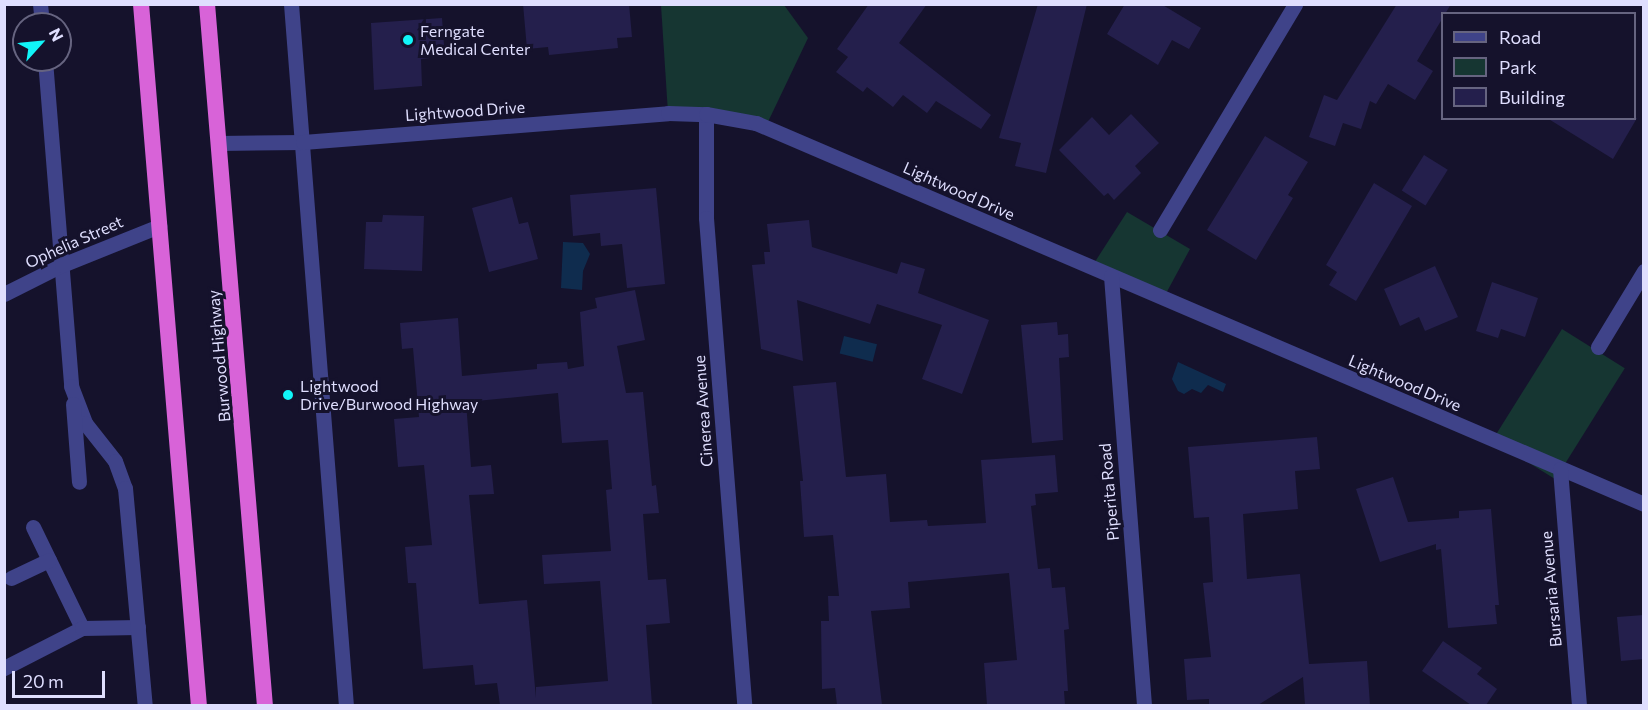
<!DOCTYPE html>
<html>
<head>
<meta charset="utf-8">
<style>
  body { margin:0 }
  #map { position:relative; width:1648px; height:710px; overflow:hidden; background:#15122c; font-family:Commissioner,sans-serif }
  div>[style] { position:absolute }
  .green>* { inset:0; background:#163632; transform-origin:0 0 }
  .water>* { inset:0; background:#0f2c4e; transform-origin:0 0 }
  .building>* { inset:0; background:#241f4c; transform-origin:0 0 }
  .service>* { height:15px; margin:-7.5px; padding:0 7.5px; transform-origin:7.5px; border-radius:7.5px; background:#3f4389 }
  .minor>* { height:15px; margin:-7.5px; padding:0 7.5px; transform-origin:7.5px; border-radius:7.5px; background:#3f4389 }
  .trunk>* { height:16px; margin:-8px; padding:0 8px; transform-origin:8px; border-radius:8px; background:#d863d8 }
  .dots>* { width:16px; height:16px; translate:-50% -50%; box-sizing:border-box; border:3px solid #15122c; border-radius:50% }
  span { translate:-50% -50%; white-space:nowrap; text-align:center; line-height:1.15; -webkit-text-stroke:6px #15122c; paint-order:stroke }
  .poi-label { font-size:16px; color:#dfdefe }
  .left { translate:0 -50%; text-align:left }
  .street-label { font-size:16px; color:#dfdefe }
  .frame { position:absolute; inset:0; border:6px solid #dfdefe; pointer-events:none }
  .legend { position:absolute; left:1441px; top:12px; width:195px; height:108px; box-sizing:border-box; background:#15122c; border:2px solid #666480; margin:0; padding:8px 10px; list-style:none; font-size:18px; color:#dfdefe }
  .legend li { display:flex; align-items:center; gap:12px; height:30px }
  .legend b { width:30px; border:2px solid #666480 }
  .north { position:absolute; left:12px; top:12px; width:60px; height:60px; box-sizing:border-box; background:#15122c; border:2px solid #666480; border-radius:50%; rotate:63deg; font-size:16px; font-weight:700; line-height:24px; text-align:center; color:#dfdefe }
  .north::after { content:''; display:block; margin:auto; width:21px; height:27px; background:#11f5f8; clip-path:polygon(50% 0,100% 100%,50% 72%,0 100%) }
  .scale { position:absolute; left:12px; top:671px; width:93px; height:27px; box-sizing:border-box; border:3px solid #dfdefe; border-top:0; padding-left:8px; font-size:18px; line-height:21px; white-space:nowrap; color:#dfdefe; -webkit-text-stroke:4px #15122c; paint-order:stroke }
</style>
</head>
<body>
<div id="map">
  <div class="green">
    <i style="clip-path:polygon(661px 5px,784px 5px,808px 38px,766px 126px,668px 113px)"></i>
    <i style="clip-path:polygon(1127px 212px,1190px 249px,1163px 299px,1091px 268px)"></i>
    <i style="left:1562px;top:329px;width:74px;height:131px;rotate:32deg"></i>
  </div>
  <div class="water">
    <i style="clip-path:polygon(563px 242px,583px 243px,590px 254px,583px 271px,582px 290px,561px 288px)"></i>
    <i style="left:844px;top:336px;width:34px;height:18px;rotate:14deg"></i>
    <i style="clip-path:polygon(1178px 362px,1226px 384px,1223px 392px,1208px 385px,1201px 393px,1192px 389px,1184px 394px,1178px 391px,1172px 379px)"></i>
  </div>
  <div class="building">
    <i style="clip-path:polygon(523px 4px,629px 4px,632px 37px,617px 38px,618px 48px,549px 55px,548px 47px,527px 49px)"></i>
    <i style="clip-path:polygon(869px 4px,927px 4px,899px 43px,991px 115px,981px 129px,936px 101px,927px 113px,903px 95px,893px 107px,867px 87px,863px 92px,836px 72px,848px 57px,837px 49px)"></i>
    <i style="clip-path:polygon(1038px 4px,1087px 4px,1046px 173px,1015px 166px,1021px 143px,999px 138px)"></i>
    <i style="clip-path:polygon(1125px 4px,1161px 4px,1201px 28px,1189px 49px,1172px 40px,1158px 65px,1107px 34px)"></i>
    <i style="clip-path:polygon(1397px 4px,1451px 4px,1417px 61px,1433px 71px,1415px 100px,1388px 84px,1376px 104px,1370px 101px,1361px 129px,1343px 123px,1335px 146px,1309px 137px,1324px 95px,1337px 100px)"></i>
    <i style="clip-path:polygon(442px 18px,444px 45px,430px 46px,430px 58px,421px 59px,422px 86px,374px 90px,371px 23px)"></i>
    <i style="clip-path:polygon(1131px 114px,1159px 143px,1135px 166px,1141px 173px,1114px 200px,1108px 193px,1104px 196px,1059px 150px,1092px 117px,1109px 135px)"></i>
    <i style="clip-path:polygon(1547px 118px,1637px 118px,1613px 159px)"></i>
    <i style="clip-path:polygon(1265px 136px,1308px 162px,1288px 195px,1293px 198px,1256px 260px,1207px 230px)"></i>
    <i style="left:1424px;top:155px;width:28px;height:42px;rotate:32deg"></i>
    <i style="clip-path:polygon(1374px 183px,1412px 206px,1356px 301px,1329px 285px,1337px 272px,1326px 265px)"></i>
    <i style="clip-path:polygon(656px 188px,665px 284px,627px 288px,622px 244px,601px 246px,600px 233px,573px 236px,570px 195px)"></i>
    <i style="clip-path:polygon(512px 197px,519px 224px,528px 222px,538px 259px,489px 272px,472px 208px)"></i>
    <i style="clip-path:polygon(383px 215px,424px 216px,422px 271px,364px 269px,366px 222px,382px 222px)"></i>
    <i style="clip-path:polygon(809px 220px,812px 247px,897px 274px,901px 262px,925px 269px,918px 293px,989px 320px,962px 394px,922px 379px,942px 325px,877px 304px,870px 324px,797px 300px,803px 361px,761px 349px,752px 265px,765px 264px,764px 252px,770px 252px,767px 224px)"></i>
    <i style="clip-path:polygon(1435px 266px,1458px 317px,1425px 331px,1419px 317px,1400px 326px,1384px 289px)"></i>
    <i style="clip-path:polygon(1492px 282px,1538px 298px,1525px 337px,1501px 329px,1498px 338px,1476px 331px)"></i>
    <i style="clip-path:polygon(evenodd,635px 290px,645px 340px,617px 346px,626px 393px,643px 392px,652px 486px,656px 485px,659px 513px,643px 514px,648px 580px,666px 579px,670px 623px,646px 625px,652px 705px,500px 705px,497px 683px,475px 685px,473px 665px,423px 669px,416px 583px,408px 583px,405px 547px,432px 545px,424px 465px,398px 467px,394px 419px,419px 417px,413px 348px,402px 349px,400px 323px,458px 318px,462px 376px,537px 369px,537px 364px,567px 362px,568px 369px,584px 366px,580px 312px,597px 308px,595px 298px,635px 290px,558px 393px,562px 443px,608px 440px,612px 489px,606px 490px,611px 551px,542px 555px,544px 584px,600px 581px,608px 681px,536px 687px,536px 698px,527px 600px,479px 604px,469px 495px,494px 494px,491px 465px,471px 467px,466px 402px,558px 393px)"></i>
    <i style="clip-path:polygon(1057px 322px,1058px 335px,1068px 334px,1069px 357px,1059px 358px,1063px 440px,1032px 443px,1021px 325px)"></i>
    <i style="clip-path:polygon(836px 382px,846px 477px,886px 474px,890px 522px,927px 520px,928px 526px,986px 523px,981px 460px,1055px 455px,1058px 492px,1035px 494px,1036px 505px,1031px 506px,1038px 569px,1050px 568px,1052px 588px,1065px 587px,1069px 629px,1064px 630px,1068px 691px,1064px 691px,1065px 705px,987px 705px,984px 663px,1017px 660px,1009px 573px,908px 582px,910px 608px,871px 611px,882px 705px,837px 705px,835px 688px,822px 689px,821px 621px,829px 621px,828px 596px,839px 596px,833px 535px,804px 537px,800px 481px,803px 481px,793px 386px)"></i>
    <i style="clip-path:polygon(1317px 437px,1320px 469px,1295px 471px,1298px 509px,1243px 514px,1247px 579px,1300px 574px,1309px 664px,1367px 661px,1370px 705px,1305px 705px,1303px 677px,1258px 705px,1209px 705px,1209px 699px,1187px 700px,1184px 659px,1211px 657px,1203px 583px,1213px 582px,1209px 517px,1194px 518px,1188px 447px)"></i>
    <i style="clip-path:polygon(1393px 477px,1408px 522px,1459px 518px,1459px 511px,1491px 509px,1499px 605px,1495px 605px,1497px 624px,1448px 628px,1441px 549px,1436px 550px,1436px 544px,1380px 562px,1356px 489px)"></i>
    <i style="clip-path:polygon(1644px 615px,1644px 659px,1621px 661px,1617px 617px)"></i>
    <i style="clip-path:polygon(1443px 641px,1482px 668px,1477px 674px,1497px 689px,1486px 705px,1471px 705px,1422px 671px)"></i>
  </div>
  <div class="service">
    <i style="left:33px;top:527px;width:112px;rotate:64.1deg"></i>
    <i style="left:11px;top:578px;width:42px;rotate:-25.3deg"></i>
    <i style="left:4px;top:668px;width:88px;rotate:-27.1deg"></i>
    <i style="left:82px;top:628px;width:56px;rotate:-1deg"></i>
  </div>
  <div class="minor">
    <i style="left:40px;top:4px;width:20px;rotate:84deg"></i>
    <i style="left:291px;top:4px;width:704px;rotate:85.52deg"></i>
    <i style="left:45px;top:60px;width:327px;rotate:85.4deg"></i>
    <i style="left:71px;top:386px;width:40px;rotate:69deg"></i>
    <i style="left:85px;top:423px;width:48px;rotate:51.7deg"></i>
    <i style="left:115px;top:461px;width:29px;rotate:70deg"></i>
    <i style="left:125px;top:488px;width:219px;rotate:84.8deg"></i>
    <i style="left:706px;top:114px;width:104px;rotate:90deg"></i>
    <i style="left:706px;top:218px;width:489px;rotate:85.5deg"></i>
    <i style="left:218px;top:143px;width:85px;rotate:-0.7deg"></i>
    <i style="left:303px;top:142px;width:366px;rotate:-4.5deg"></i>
    <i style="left:668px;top:113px;width:38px;rotate:2deg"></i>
    <i style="left:706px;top:114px;width:51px;rotate:10.2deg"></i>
    <i style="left:756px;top:123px;width:966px;rotate:23.22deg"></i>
    <i style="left:1160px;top:230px;width:263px;rotate:-59.1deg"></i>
    <i style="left:1111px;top:276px;width:431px;rotate:85.6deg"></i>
    <i style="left:4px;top:294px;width:65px;rotate:-26.6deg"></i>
    <i style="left:62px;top:265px;width:105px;rotate:-21.9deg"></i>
    <i style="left:1598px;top:347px;width:89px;rotate:-58.8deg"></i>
    <i style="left:73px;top:404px;width:78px;rotate:85.6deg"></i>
    <i style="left:1560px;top:469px;width:238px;rotate:85.4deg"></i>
  </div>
  <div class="trunk">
    <i style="left:141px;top:4px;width:704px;rotate:85.28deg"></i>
    <i style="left:207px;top:4px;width:704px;rotate:85.28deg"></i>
  </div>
  <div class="dots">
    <i style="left:408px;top:40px;background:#11f5f8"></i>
    <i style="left:288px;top:395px;background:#11f5f8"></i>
  </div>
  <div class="poi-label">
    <span class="left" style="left:420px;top:40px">Ferngate<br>Medical Center</span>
    <span class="left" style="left:300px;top:395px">Lightwood<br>Drive/Burwood Highway</span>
  </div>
  <div class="street-label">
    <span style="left:465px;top:111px;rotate:-4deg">Lightwood Drive</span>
    <span style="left:959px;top:191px;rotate:24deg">Lightwood Drive</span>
    <span style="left:74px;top:242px;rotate:-24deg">Ophelia Street</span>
    <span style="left:219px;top:356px;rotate:-95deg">Burwood Highway</span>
    <span style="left:1405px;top:383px;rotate:23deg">Lightwood Drive</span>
    <span style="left:703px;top:411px;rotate:-94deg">Cinerea Avenue</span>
    <span style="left:1109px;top:492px;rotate:-95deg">Piperita Road</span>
    <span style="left:1551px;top:589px;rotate:-95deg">Bursaria Avenue</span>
  </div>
  <div class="frame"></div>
  <ul class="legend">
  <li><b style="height:8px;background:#3f4389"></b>Road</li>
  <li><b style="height:16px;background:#163632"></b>Park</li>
  <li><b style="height:16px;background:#241f4c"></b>Building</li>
  </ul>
  <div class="north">N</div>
  <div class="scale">20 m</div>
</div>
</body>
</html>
